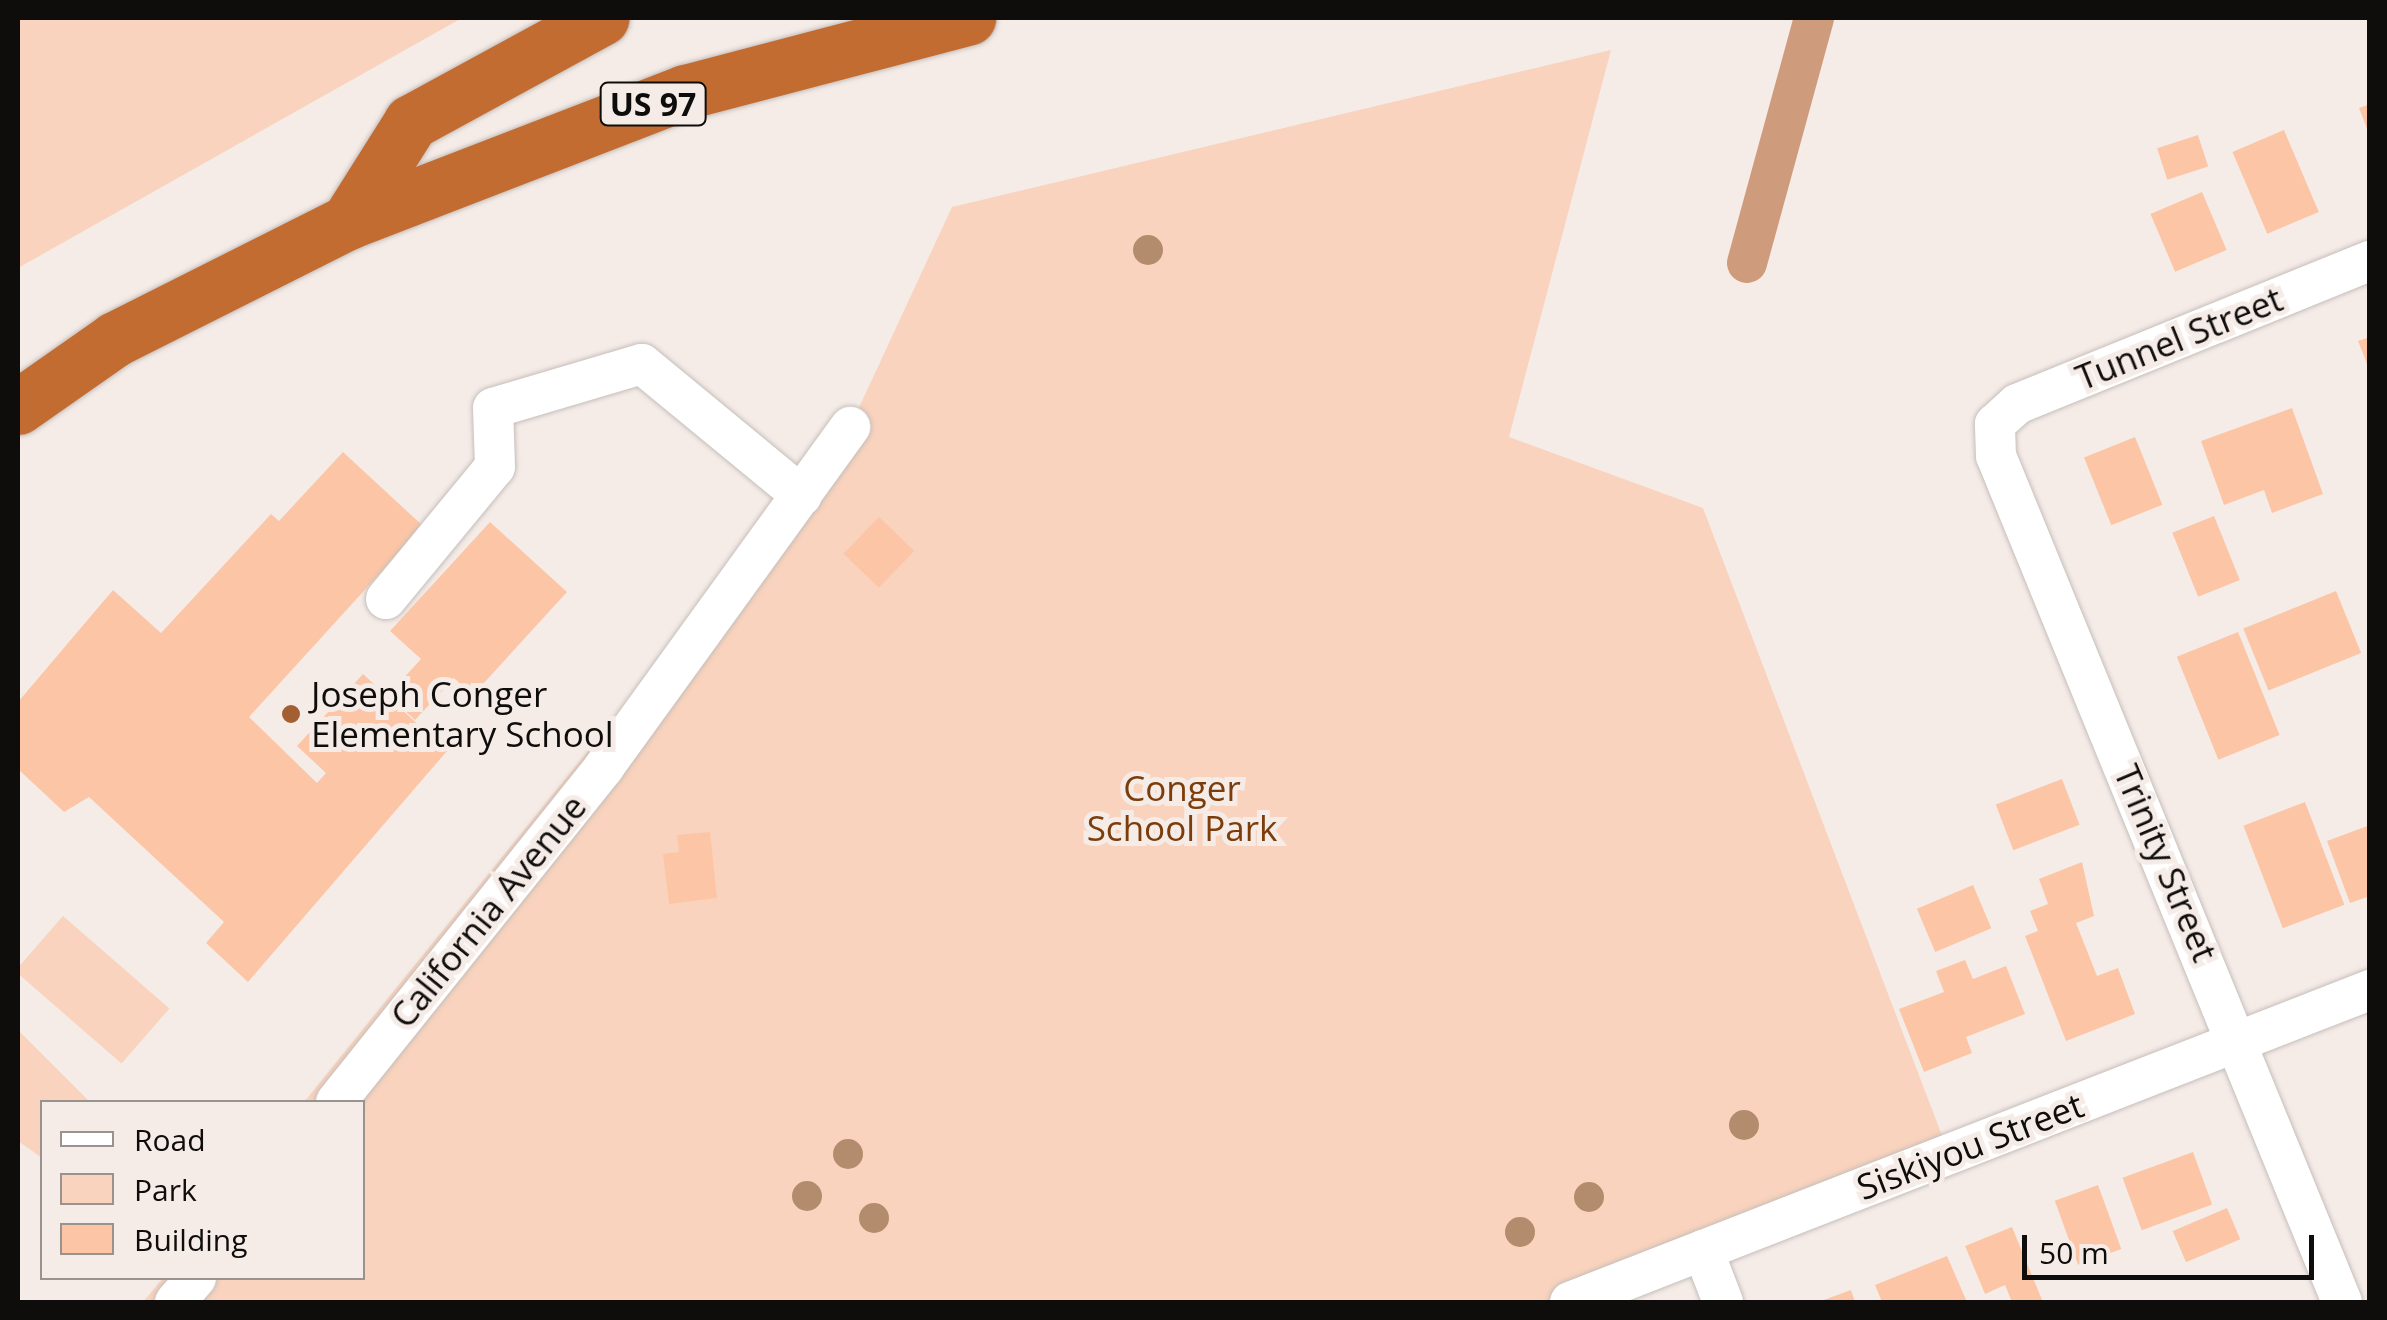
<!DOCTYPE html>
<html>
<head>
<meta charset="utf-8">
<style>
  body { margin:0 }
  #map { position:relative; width:2387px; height:1320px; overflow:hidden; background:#f5ece8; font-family:"Open Sans",sans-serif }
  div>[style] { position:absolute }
  .green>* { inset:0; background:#f9d3bd; transform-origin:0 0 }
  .canal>* { height:40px; margin:-20px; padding:0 20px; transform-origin:20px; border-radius:20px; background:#ce9b7c }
  .building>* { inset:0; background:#fcc6a6; transform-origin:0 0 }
  .roads { filter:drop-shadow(0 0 2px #c6beba) drop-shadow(0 0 2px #c6beba) }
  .minor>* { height:40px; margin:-20px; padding:0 20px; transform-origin:20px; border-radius:20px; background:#fff }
  .highway>* { height:55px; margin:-27.5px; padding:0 27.5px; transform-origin:27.5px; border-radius:27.5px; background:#c36c31 }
  .trees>* { width:30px; height:30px; margin:-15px; border-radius:50%; background:#b38c6e }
  .dots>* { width:28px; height:28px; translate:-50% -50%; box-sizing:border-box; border:5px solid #f5ece8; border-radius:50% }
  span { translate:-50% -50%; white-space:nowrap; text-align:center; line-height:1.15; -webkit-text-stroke:10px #f5ece8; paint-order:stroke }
  .shield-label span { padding:2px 8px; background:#f5ece8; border:2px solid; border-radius:8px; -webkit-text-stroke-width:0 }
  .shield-label { font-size:32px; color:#0f0d0b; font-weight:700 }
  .street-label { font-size:35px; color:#0f0d0b }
  .poi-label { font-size:35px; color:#0f0d0b }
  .left { translate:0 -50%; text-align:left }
  .park-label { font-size:35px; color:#7d3d0b }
  .frame { position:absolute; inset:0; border:20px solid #0f0d0b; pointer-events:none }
  .legend { position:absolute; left:40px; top:1100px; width:325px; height:180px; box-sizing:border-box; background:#f5ece8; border:2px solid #999390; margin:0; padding:12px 18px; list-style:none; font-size:30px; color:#0f0d0b }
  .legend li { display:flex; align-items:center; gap:20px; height:50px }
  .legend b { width:50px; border:2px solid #999390 }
  .scale { position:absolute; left:2022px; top:1235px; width:292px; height:45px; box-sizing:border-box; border:5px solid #0f0d0b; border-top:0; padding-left:12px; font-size:30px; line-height:35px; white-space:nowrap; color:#0f0d0b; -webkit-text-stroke:8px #f5ece8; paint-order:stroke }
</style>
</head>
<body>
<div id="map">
  <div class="green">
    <i style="clip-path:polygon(18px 18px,462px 18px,18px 268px)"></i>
    <i style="clip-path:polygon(1611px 50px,1509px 437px,1703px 508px,1949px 1154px,1572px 1302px,143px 1302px,163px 1278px,362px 1278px,362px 1102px,304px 1102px,850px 427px,952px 207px)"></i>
    <i style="left:63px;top:916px;width:141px;height:73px;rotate:41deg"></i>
    <i style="clip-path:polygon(18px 1030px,90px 1102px,42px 1102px,42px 1158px,18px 1141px)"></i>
  </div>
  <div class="canal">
    <i style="left:1747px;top:263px;width:254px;rotate:-74.7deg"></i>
  </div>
  <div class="building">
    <i style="clip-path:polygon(2370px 104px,2370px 134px,2369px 134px,2359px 108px)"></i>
    <i style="left:2284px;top:130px;width:89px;height:56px;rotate:67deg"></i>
    <i style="left:2198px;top:135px;width:33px;height:43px;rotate:72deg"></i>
    <i style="left:2202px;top:192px;width:63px;height:56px;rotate:67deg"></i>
    <i style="clip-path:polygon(2370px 337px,2370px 369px,2369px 369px,2358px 341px)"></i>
    <i style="clip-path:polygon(2292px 408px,2323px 494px,2272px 513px,2264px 490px,2224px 505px,2201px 441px)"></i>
    <i style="left:2135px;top:437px;width:73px;height:55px;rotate:68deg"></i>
    <i style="clip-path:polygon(343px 452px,423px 526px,249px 717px,317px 783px,326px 773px,297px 746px,363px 674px,447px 751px,248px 982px,206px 943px,224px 922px,89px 797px,64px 812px,18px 769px,18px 702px,113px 590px,161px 633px,271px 514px,279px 521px)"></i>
    <i style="left:2214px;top:516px;width:69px;height:45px;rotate:68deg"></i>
    <i style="left:879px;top:517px;width:49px;height:51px;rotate:44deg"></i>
    <i style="clip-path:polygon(490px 522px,567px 592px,472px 696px,454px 678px,415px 720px,388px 695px,421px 659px,390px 631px)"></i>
    <i style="left:2336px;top:591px;width:67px;height:100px;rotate:68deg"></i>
    <i style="left:2238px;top:632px;width:111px;height:66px;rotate:68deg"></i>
    <i style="left:2062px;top:779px;width:49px;height:71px;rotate:69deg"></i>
    <i style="left:2305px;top:802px;width:110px;height:66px;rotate:69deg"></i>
    <i style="clip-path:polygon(2370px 825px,2370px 896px,2350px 903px,2327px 841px)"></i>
    <i style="clip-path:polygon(710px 832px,717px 898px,669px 904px,663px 854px,679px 852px,677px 835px)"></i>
    <i style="clip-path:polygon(2082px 862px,2094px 916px,2076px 923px,2097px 976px,2118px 968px,2135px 1014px,2066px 1041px,2025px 936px,2038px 931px,2030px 911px,2048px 904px,2039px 879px)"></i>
    <i style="left:1973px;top:885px;width:47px;height:61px;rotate:67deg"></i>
    <i style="clip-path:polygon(1965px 960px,1973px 979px,2006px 966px,2025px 1014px,1966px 1037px,1972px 1053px,1924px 1072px,1899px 1009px,1944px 992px,1936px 971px)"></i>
    <i style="left:2193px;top:1152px;width:56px;height:75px;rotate:70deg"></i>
    <i style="left:2098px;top:1185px;width:68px;height:46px;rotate:70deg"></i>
    <i style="left:2227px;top:1208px;width:34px;height:59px;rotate:67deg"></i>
    <i style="clip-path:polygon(2012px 1227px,2043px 1302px,2012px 1302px,2005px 1285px,1985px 1294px,1965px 1246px)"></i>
    <i style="clip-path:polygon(1947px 1256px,1967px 1302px,1882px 1302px,1875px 1285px)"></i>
    <i style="clip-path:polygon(1851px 1290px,1855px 1302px,1818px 1302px)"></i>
  </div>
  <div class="roads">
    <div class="minor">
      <i style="left:386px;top:599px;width:171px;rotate:-50.5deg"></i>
      <i style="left:495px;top:467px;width:59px;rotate:-91.9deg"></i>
      <i style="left:493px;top:408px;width:155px;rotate:-16.5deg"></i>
      <i style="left:642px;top:364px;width:207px;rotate:39.5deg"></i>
      <i style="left:336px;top:1102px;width:429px;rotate:-51.3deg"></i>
      <i style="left:604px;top:767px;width:420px;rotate:-54.1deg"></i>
      <i style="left:1703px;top:1250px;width:56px;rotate:69deg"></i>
      <i style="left:175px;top:1302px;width:32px;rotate:-49deg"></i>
      <i style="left:1570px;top:1302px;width:859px;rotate:-21.31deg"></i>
      <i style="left:2342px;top:1302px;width:914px;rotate:-112.24deg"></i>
      <i style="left:1996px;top:456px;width:32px;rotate:-92deg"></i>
      <i style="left:1995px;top:424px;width:30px;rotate:-42deg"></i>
      <i style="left:2017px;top:404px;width:381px;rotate:-22.1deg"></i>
    </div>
    <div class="highway">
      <i style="left:348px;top:222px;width:118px;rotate:-57.8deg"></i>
      <i style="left:411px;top:122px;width:217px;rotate:-28.6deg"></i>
      <i style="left:18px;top:407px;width:118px;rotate:-35deg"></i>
      <i style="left:115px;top:339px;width:261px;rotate:-26.7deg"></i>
      <i style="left:348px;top:222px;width:361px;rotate:-21.1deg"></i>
      <i style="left:685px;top:92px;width:293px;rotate:-14.7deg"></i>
    </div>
  </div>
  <div class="trees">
    <i style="left:1148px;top:250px"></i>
    <i style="left:1744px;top:1125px"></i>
    <i style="left:848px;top:1154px"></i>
    <i style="left:807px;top:1196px"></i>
    <i style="left:1589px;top:1197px"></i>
    <i style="left:874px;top:1218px"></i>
    <i style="left:1520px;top:1232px"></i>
  </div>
  <div class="dots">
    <i style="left:291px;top:714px;background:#a35e31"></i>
  </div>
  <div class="shield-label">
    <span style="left:653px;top:104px">US 97</span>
  </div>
  <div class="street-label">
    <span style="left:2179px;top:338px;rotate:-22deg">Tunnel Street</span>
    <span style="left:2166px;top:863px;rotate:67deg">Trinity Street</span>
    <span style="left:488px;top:911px;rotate:-51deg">California Avenue</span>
    <span style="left:1970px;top:1146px;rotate:-21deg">Siskiyou Street</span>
  </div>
  <div class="poi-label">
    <span class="left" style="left:311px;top:714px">Joseph Conger<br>Elementary School</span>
  </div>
  <div class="park-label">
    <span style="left:1182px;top:808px">Conger<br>School Park</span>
  </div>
  <div class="frame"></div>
  <ul class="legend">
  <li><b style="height:12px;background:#fff"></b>Road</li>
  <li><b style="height:28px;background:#f9d3bd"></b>Park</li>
  <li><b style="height:28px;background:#fcc6a6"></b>Building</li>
  </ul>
  <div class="scale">50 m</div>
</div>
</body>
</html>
